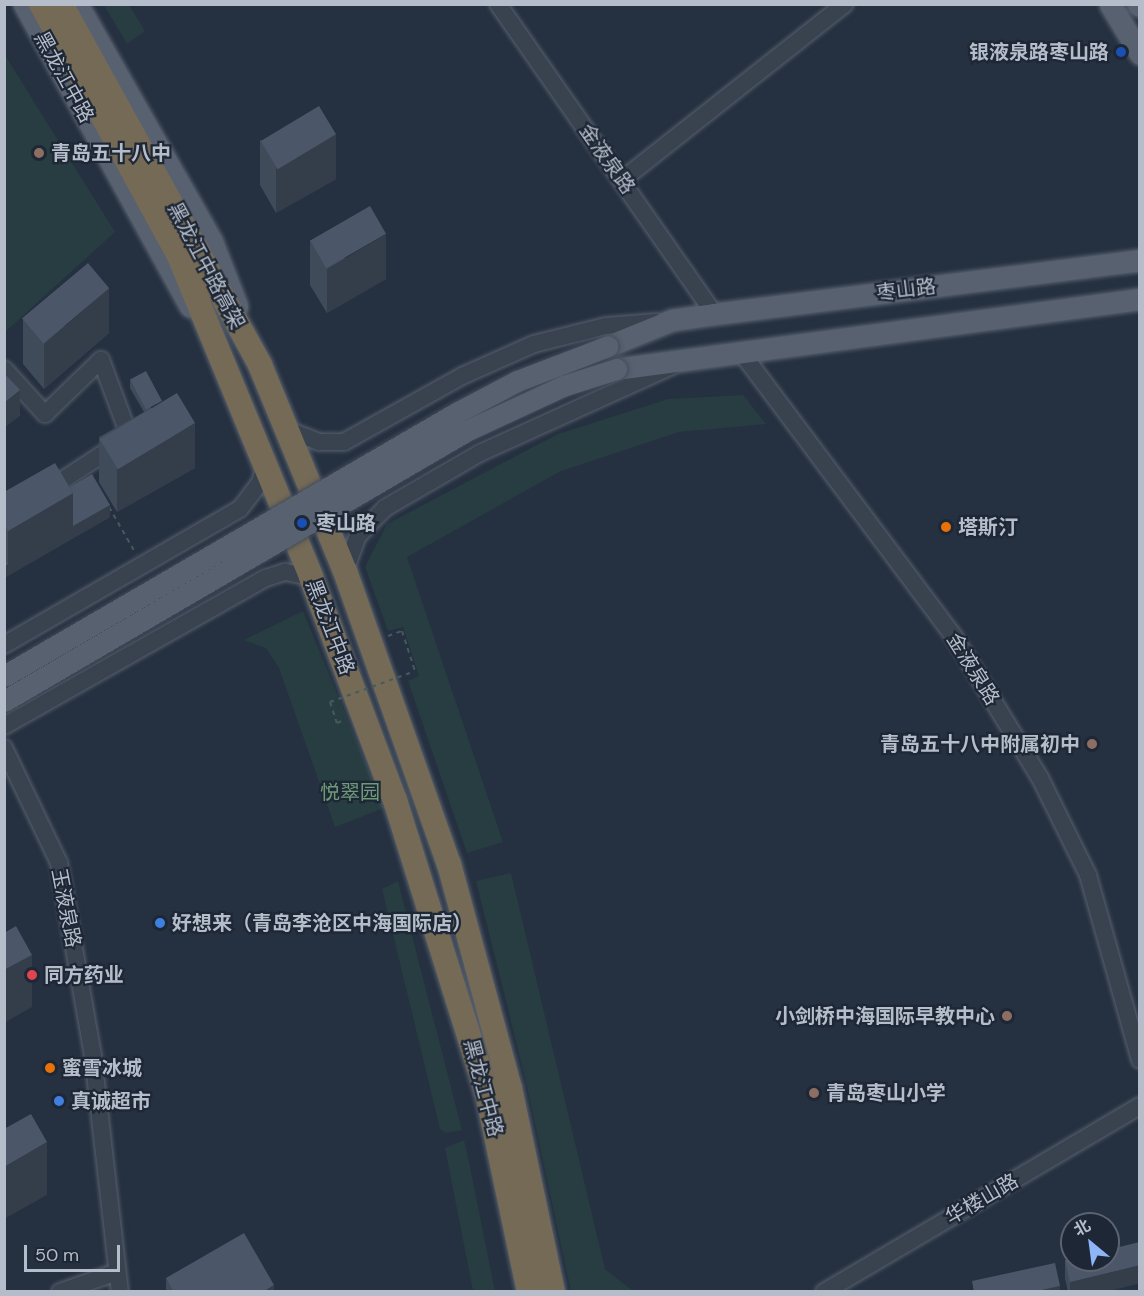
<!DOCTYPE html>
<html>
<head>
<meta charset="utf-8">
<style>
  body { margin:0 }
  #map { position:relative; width:1144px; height:1296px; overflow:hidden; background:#253040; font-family:"DM Sans","Noto Sans SC",sans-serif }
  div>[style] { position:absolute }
  .green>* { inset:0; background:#273d41 }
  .path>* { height:2px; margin-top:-1px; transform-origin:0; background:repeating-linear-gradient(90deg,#455a5d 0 4.5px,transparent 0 9px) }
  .roads { filter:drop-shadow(0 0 2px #57606d) drop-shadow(0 0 2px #57606d) }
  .minor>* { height:16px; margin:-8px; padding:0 8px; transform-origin:8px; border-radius:8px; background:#39424f }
  .major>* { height:21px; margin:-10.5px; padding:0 10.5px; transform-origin:10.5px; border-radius:10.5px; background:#57616f }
  .highway>* { height:24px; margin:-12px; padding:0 12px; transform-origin:12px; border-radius:12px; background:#756a56 }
  .path-bridge>* { height:2px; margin-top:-1px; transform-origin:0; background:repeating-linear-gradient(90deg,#455a5d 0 4.5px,transparent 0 9px) }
  .bridges { filter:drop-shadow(0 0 2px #434b59) drop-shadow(0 0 2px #434b59) }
  .major-bridge>* { height:21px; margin:-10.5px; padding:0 10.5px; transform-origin:10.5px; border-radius:10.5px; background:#57616f }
  .wall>* { inset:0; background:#404b5a }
  .shaded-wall>* { inset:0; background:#343d4a }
  .building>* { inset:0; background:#4b5769; transform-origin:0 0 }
  .dots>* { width:16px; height:16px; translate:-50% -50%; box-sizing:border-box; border:3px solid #1e2735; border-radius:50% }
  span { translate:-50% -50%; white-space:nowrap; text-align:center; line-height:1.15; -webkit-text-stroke:4.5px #1e2735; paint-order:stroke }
  .poi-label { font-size:20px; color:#b6bdca; font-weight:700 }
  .right { translate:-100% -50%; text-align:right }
  .left { translate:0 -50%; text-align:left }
  .street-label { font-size:20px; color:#b6bdca }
  .park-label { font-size:20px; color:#6d9b78 }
  .frame { position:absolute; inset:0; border:6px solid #b6bdca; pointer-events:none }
  .north { position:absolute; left:1060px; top:1212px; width:60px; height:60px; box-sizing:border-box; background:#1e2735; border:2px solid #5b6371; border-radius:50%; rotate:331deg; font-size:16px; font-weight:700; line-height:24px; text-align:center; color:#b6bdca }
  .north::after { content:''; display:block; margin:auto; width:21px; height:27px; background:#8db5f8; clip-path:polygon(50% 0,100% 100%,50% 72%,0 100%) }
  .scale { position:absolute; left:24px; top:1245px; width:96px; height:27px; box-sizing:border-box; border:3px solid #b6bdca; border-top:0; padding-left:8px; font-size:18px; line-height:21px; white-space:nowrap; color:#b6bdca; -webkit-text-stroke:4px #1e2735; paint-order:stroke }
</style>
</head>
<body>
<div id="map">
  <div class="green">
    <i style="clip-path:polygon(104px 5px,129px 5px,145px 31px,127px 44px)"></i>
    <i style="clip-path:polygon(5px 55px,115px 232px,5px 332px,4px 332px)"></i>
    <i style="clip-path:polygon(743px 395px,766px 424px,679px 432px,561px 471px,407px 557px,503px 842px,467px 853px,408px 681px,419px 676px,403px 627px,388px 631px,365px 567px,387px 524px,558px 434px,668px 399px)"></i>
    <i style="clip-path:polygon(303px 611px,384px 808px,335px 827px,279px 668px,266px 648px,244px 640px)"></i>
    <i style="clip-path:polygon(511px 873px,605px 1269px,633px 1291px,571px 1291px,527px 1086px,476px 881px)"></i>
    <i style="clip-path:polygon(398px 881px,462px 1130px,446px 1133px,440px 1129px,382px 889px)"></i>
    <i style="clip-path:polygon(464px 1140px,469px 1162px,495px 1291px,473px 1291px,445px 1148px)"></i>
  </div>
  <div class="path">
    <i style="left:109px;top:507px;width:54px;rotate:60.1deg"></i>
    <i style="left:388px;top:636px;width:15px;rotate:-20deg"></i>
    <i style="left:402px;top:631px;width:42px;rotate:72deg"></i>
    <i style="left:330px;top:702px;width:22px;rotate:72deg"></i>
    <i style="left:337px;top:723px;width:8px;rotate:-23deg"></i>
  </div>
  <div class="roads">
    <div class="minor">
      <i style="left:498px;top:4px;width:378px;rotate:55.1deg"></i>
      <i style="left:622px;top:180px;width:284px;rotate:-38.3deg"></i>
      <i style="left:741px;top:352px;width:354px;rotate:53.2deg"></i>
      <i style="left:953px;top:635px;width:167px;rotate:58.7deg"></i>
      <i style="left:1040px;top:778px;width:108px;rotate:63.7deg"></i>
      <i style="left:1088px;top:875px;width:192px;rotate:74.3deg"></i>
      <i style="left:4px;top:369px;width:61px;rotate:47.7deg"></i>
      <i style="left:45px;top:414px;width:78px;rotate:-44deg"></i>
      <i style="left:101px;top:360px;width:75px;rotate:69.6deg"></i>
      <i style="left:127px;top:430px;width:13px;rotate:117deg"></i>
      <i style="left:121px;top:442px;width:90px;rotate:146.8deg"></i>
      <i style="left:288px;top:430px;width:34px;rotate:21deg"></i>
      <i style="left:320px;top:442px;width:24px"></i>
      <i style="left:344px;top:442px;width:135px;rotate:-29.2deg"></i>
      <i style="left:462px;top:376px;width:79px;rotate:-24deg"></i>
      <i style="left:534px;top:344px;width:74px;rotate:-14deg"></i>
      <i style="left:606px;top:326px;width:50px;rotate:-4.6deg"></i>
      <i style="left:345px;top:571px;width:37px;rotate:-70deg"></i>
      <i style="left:358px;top:536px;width:39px;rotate:-46deg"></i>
      <i style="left:385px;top:508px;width:110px;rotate:-30.1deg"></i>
      <i style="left:480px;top:453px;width:215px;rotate:-24.4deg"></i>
      <i style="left:4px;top:645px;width:272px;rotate:-30deg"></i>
      <i style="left:240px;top:509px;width:34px;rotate:-53deg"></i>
      <i style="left:260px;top:482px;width:20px;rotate:-72deg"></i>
      <i style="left:4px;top:726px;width:301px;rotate:-29.5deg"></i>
      <i style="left:266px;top:578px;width:20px;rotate:-18deg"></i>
      <i style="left:285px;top:572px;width:26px;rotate:11deg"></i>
      <i style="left:4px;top:748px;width:127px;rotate:64.4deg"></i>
      <i style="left:59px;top:863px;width:196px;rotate:80deg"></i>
      <i style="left:93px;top:1056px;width:238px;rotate:83.5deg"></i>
      <i style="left:60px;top:1292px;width:60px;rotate:-19.3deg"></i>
      <i style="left:824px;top:1292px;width:367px;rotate:-30.5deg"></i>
    </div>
    <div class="major">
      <i style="left:24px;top:4px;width:345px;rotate:61.2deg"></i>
      <i style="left:77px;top:4px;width:274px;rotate:60.4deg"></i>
      <i style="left:212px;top:242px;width:69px;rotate:68.7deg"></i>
      <i style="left:1110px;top:4px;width:58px;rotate:59deg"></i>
      <i style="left:1138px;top:4px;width:3px;rotate:45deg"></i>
      <i style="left:608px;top:346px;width:69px;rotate:-22.1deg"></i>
      <i style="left:672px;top:320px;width:42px;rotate:-8.1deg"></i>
      <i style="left:714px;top:314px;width:429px;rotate:-7.2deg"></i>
      <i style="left:616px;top:369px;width:529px;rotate:-7.61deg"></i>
    </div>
    <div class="highway">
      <i style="left:41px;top:4px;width:287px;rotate:61.3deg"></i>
      <i style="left:179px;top:256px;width:347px;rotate:67.6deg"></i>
      <i style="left:311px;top:577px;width:238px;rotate:69.4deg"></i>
      <i style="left:395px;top:800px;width:307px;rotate:72.6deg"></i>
      <i style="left:487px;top:1093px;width:203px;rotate:78.1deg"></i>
      <i style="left:61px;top:4px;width:412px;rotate:61.1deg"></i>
      <i style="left:260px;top:365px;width:223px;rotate:67.6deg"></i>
      <i style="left:345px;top:571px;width:311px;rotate:70.5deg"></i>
      <i style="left:449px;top:864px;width:232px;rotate:74.8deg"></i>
      <i style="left:510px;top:1088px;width:208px;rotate:78.1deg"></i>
    </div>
  </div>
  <div class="path-bridge">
    <i style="left:330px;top:702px;width:90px;rotate:-20deg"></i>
  </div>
  <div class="bridges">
    <div class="major-bridge">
      <i style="left:4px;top:676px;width:525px;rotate:-30.18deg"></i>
      <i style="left:458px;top:412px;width:67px;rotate:-27.7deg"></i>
      <i style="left:517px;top:381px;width:97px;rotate:-21deg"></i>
      <i style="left:4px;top:701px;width:535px;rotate:-30.3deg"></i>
      <i style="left:466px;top:431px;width:107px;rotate:-24.9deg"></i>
      <i style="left:563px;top:386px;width:56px;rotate:-17.8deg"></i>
    </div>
  </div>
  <div class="wall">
    <i style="clip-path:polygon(260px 140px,336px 179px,276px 213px,260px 185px)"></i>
    <i style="clip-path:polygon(310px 240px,386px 279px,327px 313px,310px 285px)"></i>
    <i style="clip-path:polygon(23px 319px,109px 333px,44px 389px,23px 364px)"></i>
    <i style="clip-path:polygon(130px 379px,195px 468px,117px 512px,99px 482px,99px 437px,144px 412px,130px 388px)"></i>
    <i style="clip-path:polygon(70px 487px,110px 517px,4px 578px,4px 492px)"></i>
    <i style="clip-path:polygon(1140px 1242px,1140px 1283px,1104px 1292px,1068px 1292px,1065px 1278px,1065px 1260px)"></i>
    <i style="clip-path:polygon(166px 1278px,274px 1292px,167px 1292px,166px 1289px)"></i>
  </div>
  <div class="shaded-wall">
    <i style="clip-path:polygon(336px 134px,336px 179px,276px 213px,276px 168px)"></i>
    <i style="clip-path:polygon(386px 234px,386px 279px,327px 313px,327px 269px)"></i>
    <i style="clip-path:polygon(109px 288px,109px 333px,44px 389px,44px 344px)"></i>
    <i style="clip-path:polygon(20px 390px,20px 416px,4px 428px,4px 403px)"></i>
    <i style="clip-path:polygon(195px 423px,195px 468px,117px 512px,117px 468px)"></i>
    <i style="clip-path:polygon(73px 493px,110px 505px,110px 517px,4px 578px,4px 566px,8px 564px,8px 531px)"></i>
    <i style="clip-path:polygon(32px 955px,32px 1007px,4px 1023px,4px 970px)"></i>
    <i style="clip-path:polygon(47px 1142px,47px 1195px,4px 1219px,4px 1167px)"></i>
    <i style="clip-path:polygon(1140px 1265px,1140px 1283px,1104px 1292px,1070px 1292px,1070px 1282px)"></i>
    <i style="clip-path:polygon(274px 1285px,274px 1292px,263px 1292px)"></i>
    <i style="clip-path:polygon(1060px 1286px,1060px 1292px,1033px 1292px)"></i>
  </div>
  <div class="building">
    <i style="left:319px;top:106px;width:33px;height:68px;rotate:59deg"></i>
    <i style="left:370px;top:206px;width:32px;height:69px;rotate:60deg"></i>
    <i style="left:88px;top:263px;width:33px;height:86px;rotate:50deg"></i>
    <i style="left:146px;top:371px;width:34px;height:18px;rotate:62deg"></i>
    <i style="clip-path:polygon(4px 373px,20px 390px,4px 403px)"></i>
    <i style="left:177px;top:393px;width:35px;height:90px;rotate:59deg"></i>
    <i style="clip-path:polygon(55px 463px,73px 493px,8px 531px,4px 525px,4px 492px)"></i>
    <i style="clip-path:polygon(92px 474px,110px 505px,73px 526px,73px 493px,70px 487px)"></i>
    <i style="clip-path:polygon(4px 558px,8px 564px,4px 566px)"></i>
    <i style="clip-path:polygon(16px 926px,32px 955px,4px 970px,4px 933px)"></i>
    <i style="clip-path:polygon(31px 1114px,47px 1142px,4px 1167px,4px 1129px)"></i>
    <i style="clip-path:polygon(244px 1233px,274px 1285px,263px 1292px,174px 1292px,166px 1278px)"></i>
    <i style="clip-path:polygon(1140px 1242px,1140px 1265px,1070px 1282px,1065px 1260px,1072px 1259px,1072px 1260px,1108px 1260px,1108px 1250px)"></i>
    <i style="clip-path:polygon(1055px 1263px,1060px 1286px,1033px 1292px,974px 1292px,972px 1281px)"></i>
  </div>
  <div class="dots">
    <i style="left:1121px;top:52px;background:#1a4fb4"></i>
    <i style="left:39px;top:153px;background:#8d6e63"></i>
    <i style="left:302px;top:523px;background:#1a4fb4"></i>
    <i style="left:946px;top:527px;background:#e8710a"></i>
    <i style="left:1092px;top:744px;background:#8d6e63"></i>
    <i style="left:160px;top:923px;background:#3f7fe0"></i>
    <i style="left:32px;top:975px;background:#e0444e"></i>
    <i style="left:1007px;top:1016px;background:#8d6e63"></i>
    <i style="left:50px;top:1068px;background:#e8710a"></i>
    <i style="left:814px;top:1093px;background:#8d6e63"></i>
    <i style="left:59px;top:1101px;background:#3f7fe0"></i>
  </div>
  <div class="poi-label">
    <span class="right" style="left:1109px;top:52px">银液泉路枣山路</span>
    <span class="left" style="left:51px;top:153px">青岛五十八中</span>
    <span class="left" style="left:316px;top:523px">枣山路</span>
    <span class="left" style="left:958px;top:527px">塔斯汀</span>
    <span class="right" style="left:1080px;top:744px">青岛五十八中附属初中</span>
    <span class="left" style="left:172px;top:923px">好想来（青岛李沧区中海国际店）</span>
    <span class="left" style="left:44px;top:975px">同方药业</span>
    <span class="right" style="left:995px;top:1016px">小剑桥中海国际早教中心</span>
    <span class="left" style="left:62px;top:1068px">蜜雪冰城</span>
    <span class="left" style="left:826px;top:1093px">青岛枣山小学</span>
    <span class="left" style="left:71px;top:1101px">真诚超市</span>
  </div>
  <div class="street-label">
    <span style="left:64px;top:77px;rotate:61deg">黑龙江中路</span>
    <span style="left:607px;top:159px;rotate:55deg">金液泉路</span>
    <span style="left:206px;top:266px;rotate:62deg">黑龙江中路高架</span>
    <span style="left:906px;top:290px;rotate:-7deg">枣山路</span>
    <span style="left:330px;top:627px;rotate:69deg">黑龙江中路</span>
    <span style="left:973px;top:669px;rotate:58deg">金液泉路</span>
    <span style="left:66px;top:908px;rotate:79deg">玉液泉路</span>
    <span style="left:483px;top:1088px;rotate:75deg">黑龙江中路</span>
    <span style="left:982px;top:1199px;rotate:-30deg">华楼山路</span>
  </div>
  <div class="park-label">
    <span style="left:350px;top:792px">悦翠园</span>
  </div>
  <div class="frame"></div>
  <div class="north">北</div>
  <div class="scale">50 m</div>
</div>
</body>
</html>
